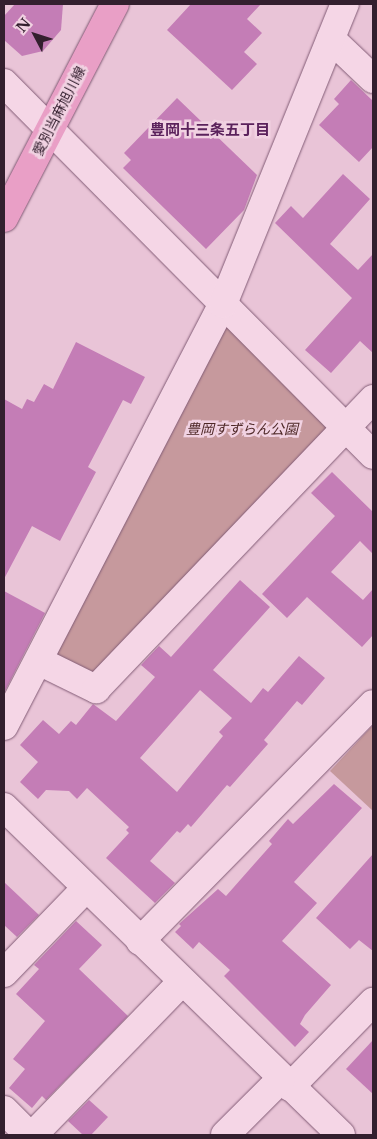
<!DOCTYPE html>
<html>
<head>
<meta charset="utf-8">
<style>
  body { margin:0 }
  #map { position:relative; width:377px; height:1139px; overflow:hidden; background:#e9c4d7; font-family:"Libre Baskerville","Noto Sans JP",serif }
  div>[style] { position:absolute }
  .green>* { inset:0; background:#c6999d }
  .building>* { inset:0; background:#c47db6 }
  .roads { filter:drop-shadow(0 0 1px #825c76) drop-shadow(0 0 1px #825c76) }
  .street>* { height:28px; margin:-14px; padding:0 14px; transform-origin:14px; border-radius:14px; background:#f5d6e6 }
  .primary>* { height:28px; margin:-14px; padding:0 14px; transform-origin:14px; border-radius:14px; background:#e99fc6 }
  span { translate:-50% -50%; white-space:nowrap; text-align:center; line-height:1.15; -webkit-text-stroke:5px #f1d2e2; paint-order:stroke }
  .street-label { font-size:14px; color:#331f2e }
  .park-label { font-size:14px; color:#4e2827; font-style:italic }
  .neighbourhood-label { font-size:15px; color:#5b225c; font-weight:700 }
  .frame { position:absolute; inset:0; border:5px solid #331f2e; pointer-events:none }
  .north { position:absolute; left:10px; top:10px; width:50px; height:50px; -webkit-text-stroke:4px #f1d2e2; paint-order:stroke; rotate:310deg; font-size:14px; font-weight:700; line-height:20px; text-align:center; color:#331f2e }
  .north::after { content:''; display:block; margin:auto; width:18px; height:22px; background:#331f2e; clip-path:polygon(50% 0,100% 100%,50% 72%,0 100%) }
</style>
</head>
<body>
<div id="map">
  <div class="green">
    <i style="clip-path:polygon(223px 304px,346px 428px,96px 689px,39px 661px)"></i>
    <i style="clip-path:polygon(373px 725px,373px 811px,330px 771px)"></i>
  </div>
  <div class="building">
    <i style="clip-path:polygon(15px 4px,63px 4px,61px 30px,43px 51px,22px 56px,4px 40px,4px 16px)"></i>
    <i style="clip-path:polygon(191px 4px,261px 4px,247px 19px,262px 33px,244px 52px,257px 64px,232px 90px,167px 30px)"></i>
    <i style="clip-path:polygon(351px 80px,373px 101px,373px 147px,359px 162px,319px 125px,339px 104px,334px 99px)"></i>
    <i style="clip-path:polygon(177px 98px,257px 175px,244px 210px,206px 249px,123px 168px,131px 160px,124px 153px)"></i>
    <i style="clip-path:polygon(343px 174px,370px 199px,330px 244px,358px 270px,373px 254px,373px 353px,360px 341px,331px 373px,305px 350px,352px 298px,275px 223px,291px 206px,303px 218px)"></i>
    <i style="clip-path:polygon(76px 342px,145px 377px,131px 404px,123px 400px,88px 467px,96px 472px,60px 541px,32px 526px,4px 579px,4px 399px,22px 409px,27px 399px,34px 402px,44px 384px,53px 389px)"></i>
    <i style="clip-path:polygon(332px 472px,373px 512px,373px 554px,360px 541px,331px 572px,363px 600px,373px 589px,373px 635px,362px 647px,307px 597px,287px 618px,262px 594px,335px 516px,311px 493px)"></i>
    <i style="clip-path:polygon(evenodd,240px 580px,270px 607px,213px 670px,251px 703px,263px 688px,268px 692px,299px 656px,325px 678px,302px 705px,297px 701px,264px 740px,268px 744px,230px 787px,227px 785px,191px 827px,188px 824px,180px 833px,177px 831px,150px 861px,175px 883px,155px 903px,106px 858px,129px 833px,126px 830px,129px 827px,87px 788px,77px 799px,69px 791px,46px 790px,38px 799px,20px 782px,38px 762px,20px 745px,43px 720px,59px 734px,71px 721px,76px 725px,93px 704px,116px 721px,155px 677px,141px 665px,159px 646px,171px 657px,240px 580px,200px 690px,232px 718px,219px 732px,223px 736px,177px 792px,140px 758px,200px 690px)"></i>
    <i style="clip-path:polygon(4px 591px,45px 613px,4px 693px)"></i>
    <i style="clip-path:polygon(334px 784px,362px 808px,294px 882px,317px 903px,282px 941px,331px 985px,305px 1015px,300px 1024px,309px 1032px,295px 1047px,224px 976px,230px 970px,199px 942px,193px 949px,175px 932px,181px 926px,179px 924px,218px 889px,226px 896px,272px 844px,269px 841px,288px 819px,293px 824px)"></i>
    <i style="clip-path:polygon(373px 854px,373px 951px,359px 940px,350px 949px,316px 918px)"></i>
    <i style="clip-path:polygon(4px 882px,39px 915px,17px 937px,4px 925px)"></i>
    <i style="clip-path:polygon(76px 921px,102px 945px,79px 969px,128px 1016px,46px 1100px,42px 1096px,32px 1108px,9px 1088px,25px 1069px,13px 1059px,45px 1021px,16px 994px,39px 969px,34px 965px)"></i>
    <i style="clip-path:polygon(373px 1040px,373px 1094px,346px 1069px)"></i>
    <i style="clip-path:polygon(89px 1100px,108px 1117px,91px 1135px,83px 1135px,68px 1121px)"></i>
  </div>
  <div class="roads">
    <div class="street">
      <i style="left:331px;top:39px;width:58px;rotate:43.6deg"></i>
      <i style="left:4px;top:83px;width:524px;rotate:45.23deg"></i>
      <i style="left:39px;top:661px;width:64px;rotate:26.2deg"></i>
      <i style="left:96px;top:689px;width:401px;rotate:-46.3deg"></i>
      <i style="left:4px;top:726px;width:475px;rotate:-62.6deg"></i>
      <i style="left:223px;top:304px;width:324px;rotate:-67.9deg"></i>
      <i style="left:4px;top:807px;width:470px;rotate:44.2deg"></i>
      <i style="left:140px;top:941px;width:332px;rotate:-45.5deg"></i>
      <i style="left:4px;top:973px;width:118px;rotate:-46deg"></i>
      <i style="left:290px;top:1087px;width:119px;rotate:-45.7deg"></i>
      <i style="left:4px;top:1110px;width:35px;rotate:45deg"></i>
      <i style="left:33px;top:1135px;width:214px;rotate:-45.8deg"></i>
      <i style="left:225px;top:1135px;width:79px;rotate:-45deg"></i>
    </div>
    <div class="primary">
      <i style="left:4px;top:218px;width:241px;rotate:-62.6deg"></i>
    </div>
  </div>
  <div class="street-label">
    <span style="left:59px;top:111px;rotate:-63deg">愛別当麻旭川線</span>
  </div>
  <div class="park-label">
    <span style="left:242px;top:429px">豊岡すずらん公園</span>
  </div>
  <div class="neighbourhood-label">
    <span style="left:210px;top:130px">豊岡十三条五丁目</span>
  </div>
  <div class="frame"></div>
  <div class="north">N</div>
</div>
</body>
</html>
